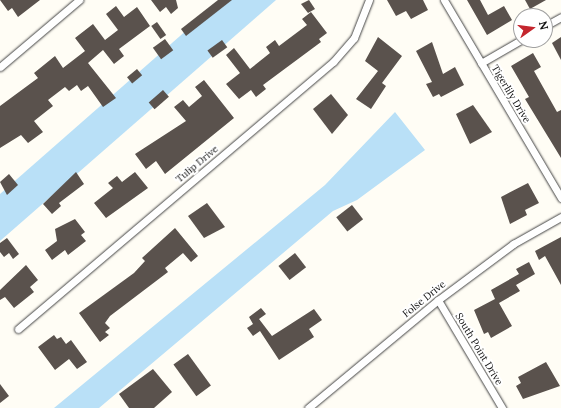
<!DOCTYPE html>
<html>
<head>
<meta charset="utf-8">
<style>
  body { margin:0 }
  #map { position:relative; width:561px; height:408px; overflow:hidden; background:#fffdf5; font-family:Lora,serif }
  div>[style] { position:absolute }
  .water>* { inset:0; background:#b9e0f7 }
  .building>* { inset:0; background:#5a524d; transform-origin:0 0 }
  .roads { filter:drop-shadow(0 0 1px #444) drop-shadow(0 0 1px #444) }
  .minor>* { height:7px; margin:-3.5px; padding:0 3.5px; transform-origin:3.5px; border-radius:3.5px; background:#fff }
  span { translate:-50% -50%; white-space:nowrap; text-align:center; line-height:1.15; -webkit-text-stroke:4px #fff; paint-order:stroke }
  .street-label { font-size:10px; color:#111 }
  .north { position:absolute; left:513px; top:8px; width:40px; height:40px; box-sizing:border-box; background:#fff; border:1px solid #a0a0a0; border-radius:50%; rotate:76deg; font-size:11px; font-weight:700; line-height:16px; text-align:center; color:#111 }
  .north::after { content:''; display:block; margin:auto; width:14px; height:18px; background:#c4262e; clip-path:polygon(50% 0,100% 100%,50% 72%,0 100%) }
</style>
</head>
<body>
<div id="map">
  <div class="water">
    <i style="clip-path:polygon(221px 0,276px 0,0 241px,0 194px)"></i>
    <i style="clip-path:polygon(395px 112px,425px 150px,357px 200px,333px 211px,99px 408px,54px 408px,325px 185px)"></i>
  </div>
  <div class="building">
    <i style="clip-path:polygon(0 0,40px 0,18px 17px,12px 8px,8px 11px)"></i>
    <i style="clip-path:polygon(151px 0,176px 0,178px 8px,171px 14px,166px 7px,160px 12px)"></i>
    <i style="clip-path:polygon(218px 0,232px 0,186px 36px,181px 29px)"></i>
    <i style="clip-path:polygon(309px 0,315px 9px,308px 13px,301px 4px)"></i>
    <i style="clip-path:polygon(387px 0,423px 0,428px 10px,411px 19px,406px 11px,396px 16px)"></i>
    <i style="clip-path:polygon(467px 0,480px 0,488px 15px,504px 6px,512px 20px,487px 35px)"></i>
    <i style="clip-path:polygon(525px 0,546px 0,530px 9px)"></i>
    <i style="clip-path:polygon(116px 6px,124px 17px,137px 7px,150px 26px,119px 49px,124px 56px,114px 64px,103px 50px,88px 63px,116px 98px,103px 107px,88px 86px,81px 91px,77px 85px,69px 91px,65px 87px,48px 100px,53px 106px,34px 121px,43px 132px,28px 143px,21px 135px,0 148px,0 106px,38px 78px,34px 73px,55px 56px,63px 68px,85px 51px,75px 38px,93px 24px,105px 40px,118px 30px,106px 14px)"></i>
    <i style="clip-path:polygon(311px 12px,327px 33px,319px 39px,321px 42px,263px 85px,266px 89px,256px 97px,251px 90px,239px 99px,226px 84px,240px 73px,226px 55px,234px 48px,250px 69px,270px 53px,266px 47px,275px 40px,279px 46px,307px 25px,302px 19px)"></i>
    <i style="left:157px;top:22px;width:16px;height:7px;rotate:55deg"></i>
    <i style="clip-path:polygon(378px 37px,402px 56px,382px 83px,386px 86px,371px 109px,356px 99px,378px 71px,365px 61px)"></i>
    <i style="clip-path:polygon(561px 37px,561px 60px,552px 43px)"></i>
    <i style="left:165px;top:39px;width:14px;height:15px;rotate:54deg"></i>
    <i style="left:222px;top:40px;width:9px;height:18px;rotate:54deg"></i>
    <i style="clip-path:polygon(432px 42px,443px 74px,455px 67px,464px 85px,441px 97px,439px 94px,433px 97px,426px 84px,432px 82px,416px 51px)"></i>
    <i style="clip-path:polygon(533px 53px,541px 67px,534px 71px,557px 112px,561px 110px,561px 158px,525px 99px,529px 97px,511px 66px)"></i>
    <i style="left:137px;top:69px;width:8px;height:13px;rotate:50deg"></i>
    <i style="clip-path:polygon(204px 80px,234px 118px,165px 174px,156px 161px,146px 169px,135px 154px,186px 121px,174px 107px,183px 100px,189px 107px,202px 96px,195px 87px)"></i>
    <i style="left:163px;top:90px;width:9px;height:19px;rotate:49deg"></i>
    <i style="clip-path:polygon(331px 94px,348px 115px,332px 134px,313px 109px)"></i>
    <i style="clip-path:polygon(473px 105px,492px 132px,470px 144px,456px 114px)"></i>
    <i style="clip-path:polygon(76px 172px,84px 184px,59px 203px,61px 206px,52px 214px,43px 204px)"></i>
    <i style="clip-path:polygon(135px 172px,148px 188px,106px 218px,94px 203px,113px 188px,108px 183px,117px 176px,122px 182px)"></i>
    <i style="clip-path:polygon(9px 174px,18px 185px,7px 195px,0 182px)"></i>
    <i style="clip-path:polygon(528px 183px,539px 203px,525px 210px,527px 215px,510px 224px,501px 197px)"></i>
    <i style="clip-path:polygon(207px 203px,225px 227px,204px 238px,188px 216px)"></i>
    <i style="left:352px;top:205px;width:18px;height:20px;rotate:52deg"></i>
    <i style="clip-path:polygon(75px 219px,85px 232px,81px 235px,86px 241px,68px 255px,65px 250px,52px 260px,45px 250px,57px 241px,55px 229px)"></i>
    <i style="clip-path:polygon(175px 228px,198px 256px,191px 262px,183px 253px,165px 268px,168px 272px,110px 316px,105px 323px,110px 328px,105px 332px,109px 335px,100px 342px,79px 313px,134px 273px,145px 261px,142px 258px)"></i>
    <i style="clip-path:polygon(561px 237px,561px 285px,545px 256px,539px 260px,535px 251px)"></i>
    <i style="clip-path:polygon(7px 238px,19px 254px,13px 259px,9px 253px,4px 257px,0 252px,0 243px)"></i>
    <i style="left:295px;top:253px;width:18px;height:21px;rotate:52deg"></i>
    <i style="clip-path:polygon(529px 262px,535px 274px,516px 285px,520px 291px,499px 303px,512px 326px,491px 338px,488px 332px,484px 334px,474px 310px,495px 299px,491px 290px,519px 274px,516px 269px)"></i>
    <i style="clip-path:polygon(26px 265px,38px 280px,30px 287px,34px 292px,14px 308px,5px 297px,0 300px,0 290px)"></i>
    <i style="clip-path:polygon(261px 308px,266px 314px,259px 319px,272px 336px,314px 309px,322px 320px,309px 329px,314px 337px,279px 360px,260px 331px,253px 336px,247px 328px,253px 324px,249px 317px)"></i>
    <i style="clip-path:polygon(54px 335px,57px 339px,61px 337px,66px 344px,71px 340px,87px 362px,77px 369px,69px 359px,55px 370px,38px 347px)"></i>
    <i style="left:188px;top:354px;width:39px;height:18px;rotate:54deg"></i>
    <i style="clip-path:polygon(546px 362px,560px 386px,523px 399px,516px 386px,521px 383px,518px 377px)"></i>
    <i style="clip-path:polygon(153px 369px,172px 392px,154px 408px,129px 408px,119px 394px)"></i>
    <i style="clip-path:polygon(0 384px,9px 396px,0 403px)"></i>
  </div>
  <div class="roads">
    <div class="minor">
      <i style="left:444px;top:0;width:230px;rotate:59.4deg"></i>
      <i style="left:545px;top:26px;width:18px;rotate:-29deg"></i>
      <i style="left:481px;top:63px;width:46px;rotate:-29.9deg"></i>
      <i style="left:0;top:67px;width:104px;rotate:-40.3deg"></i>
      <i style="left:438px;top:300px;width:126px;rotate:59.3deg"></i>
      <i style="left:18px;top:329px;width:413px;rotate:-40.3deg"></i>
      <i style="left:333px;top:62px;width:32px;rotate:-49deg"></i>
      <i style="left:354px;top:38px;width:41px;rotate:-68.5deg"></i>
      <i style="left:308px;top:408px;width:169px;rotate:-39.7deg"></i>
      <i style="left:438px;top:300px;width:94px;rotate:-36.7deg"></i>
      <i style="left:513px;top:244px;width:55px;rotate:-29.4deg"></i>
    </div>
  </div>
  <div class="street-label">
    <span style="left:511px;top:94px;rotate:59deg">Tigerlily Drive</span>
    <span style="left:197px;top:164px;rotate:-40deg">Tulip Drive</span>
    <span style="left:424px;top:299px;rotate:-39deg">Folse Drive</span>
    <span style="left:479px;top:349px;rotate:59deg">South Point Drive</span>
  </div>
  <div class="north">N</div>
</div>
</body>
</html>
